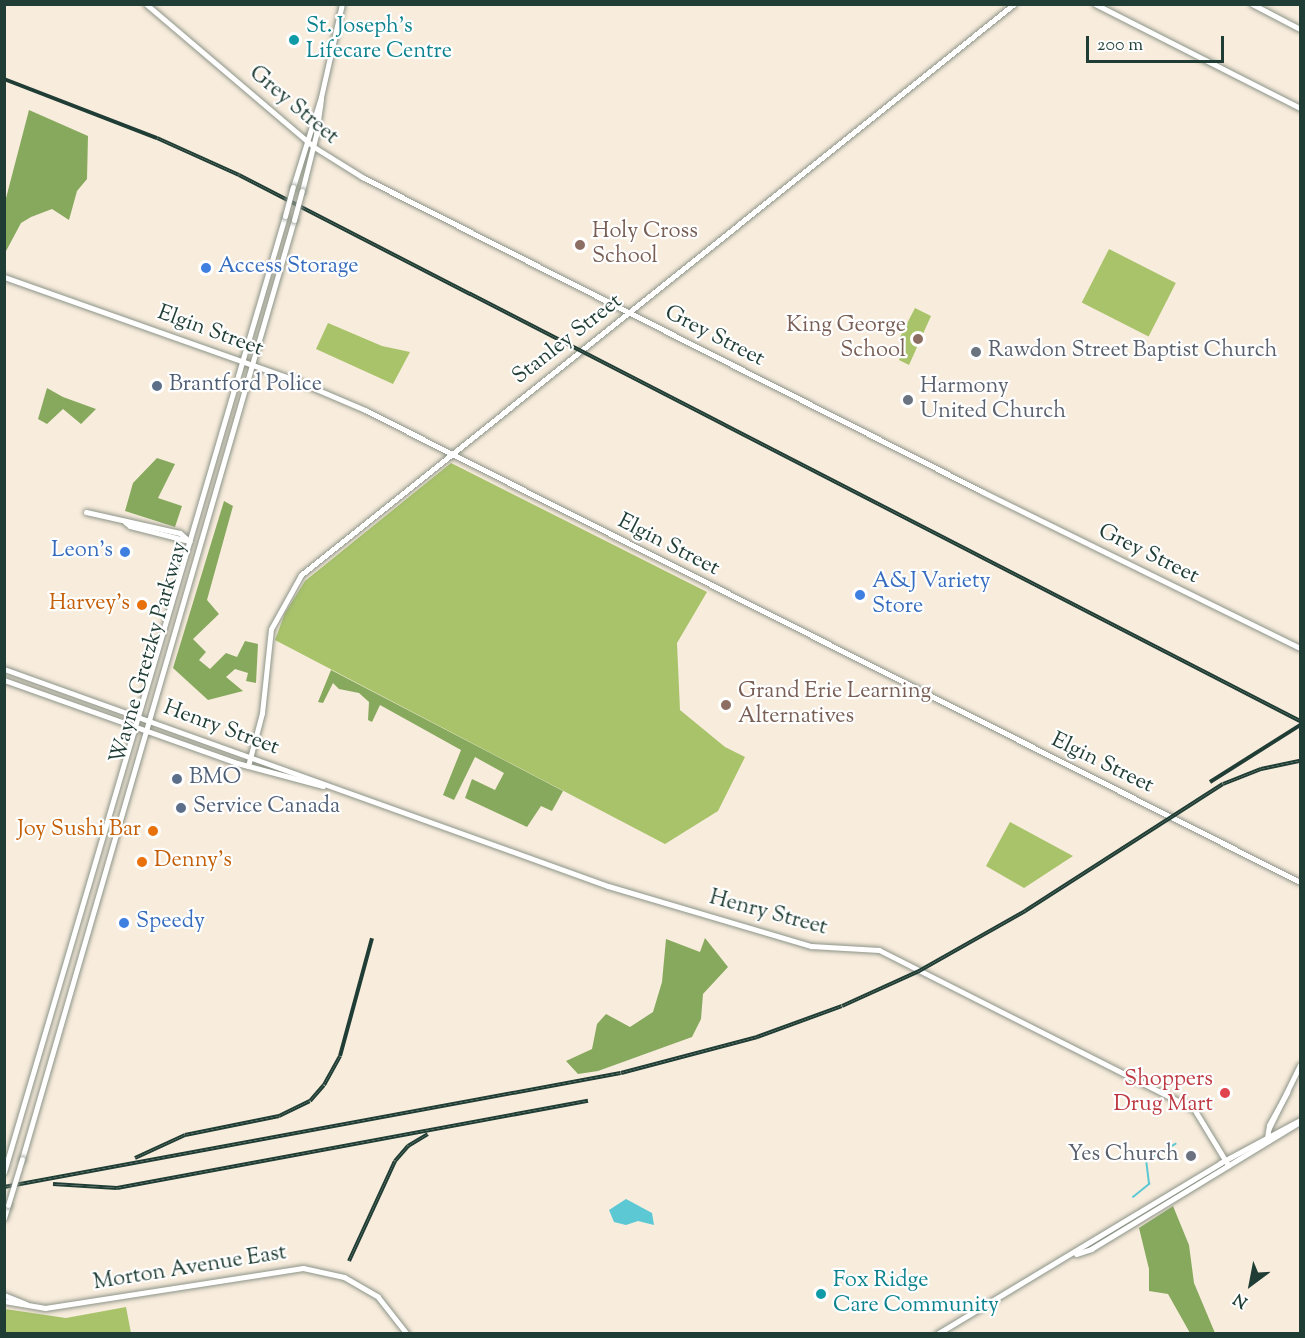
<!DOCTYPE html>
<html>
<head>
<meta charset="utf-8">
<style>
  body { margin:0 }
  #map { position:relative; width:1305px; height:1338px; overflow:hidden; background:#f8ecdc; font-family:"Sorts Mill Goudy",serif }
  div>[style] { position:absolute }
  .green>* { inset:0; background:#a8c36a; transform-origin:0 0 }
  .forest>* { inset:0; background:#86a95e }
  .water>* { inset:0; background:#5cc8d4 }
  .stream>* { height:1.5px; margin:-0.75px; padding:0 0.75px; transform-origin:0.75px; border-radius:0.75px; background:#5cc8d4 }
  .roads { filter:drop-shadow(0 0 2px #8c9488) drop-shadow(0 0 2px #8c9488) }
  .secondary>* { height:5px; margin:-2.5px; padding:0 2.5px; transform-origin:2.5px; border-radius:2.5px; background:#fff }
  .rail>* { height:4px; margin-top:-2px; transform-origin:0; background:repeating-linear-gradient(90deg,#fff 0 4.5px,#1f3d34 0 9px); box-sizing:border-box; border-block:2px solid #1f3d34 }
  .bridges { filter:drop-shadow(0 0 2px #8c9488) drop-shadow(0 0 2px #8c9488) }
  .secondary-bridge>* { height:5px; margin:-2.5px; padding:0 2.5px; transform-origin:2.5px; border-radius:2.5px; background:#fff }
  .dots>* { width:16px; height:16px; translate:-50% -50%; box-sizing:border-box; border:3px solid #fff; border-radius:50% }
  span { translate:-50% -50%; white-space:nowrap; text-align:center; line-height:1.15; -webkit-text-stroke:4.5px #fff; paint-order:stroke }
  .culture-label { font-size:22px; color:#0d838f }
  .left { translate:0 -50%; text-align:left }
  .street-label { font-size:22px; color:#1f3d34 }
  .education-label { font-size:22px; color:#785e54 }
  .right { translate:-100% -50%; text-align:right }
  .shop-label { font-size:22px; color:#366cbe }
  .worship-label { font-size:22px; color:#5b616d }
  .service-label { font-size:22px; color:#4e5e75 }
  .food-label { font-size:22px; color:#c56008 }
  .health-label { font-size:22px; color:#be3a42 }
  .frame { position:absolute; inset:0; border:6px solid #1f3d34; pointer-events:none }
  .north { position:absolute; left:1221px; top:1254px; width:60px; height:60px; -webkit-text-stroke:4px #fff; paint-order:stroke; rotate:212deg; font-size:16px; font-weight:700; line-height:24px; text-align:center; color:#1f3d34 }
  .north::after { content:''; display:block; margin:auto; width:21px; height:27px; background:#1f3d34; clip-path:polygon(50% 0,100% 100%,50% 72%,0 100%) }
  .scale { position:absolute; left:1086px; top:36px; width:138px; height:27px; box-sizing:border-box; border:3px solid #1f3d34; border-top:0; padding-left:8px; font-size:18px; line-height:21px; white-space:nowrap; color:#1f3d34; -webkit-text-stroke:4px #fff; paint-order:stroke }
</style>
</head>
<body>
<div id="map">
  <div class="green">
    <i style="left:1109px;top:249px;width:75px;height:60px;rotate:27deg"></i>
    <i style="clip-path:polygon(915px 308px,931px 316px,909px 365px,899px 360px,904px 342px,899px 339px)"></i>
    <i style="clip-path:polygon(328px 323px,382px 346px,410px 352px,393px 384px,316px 349px)"></i>
    <i style="clip-path:polygon(451px 463px,707px 592px,677px 643px,680px 710px,725px 747px,745px 757px,718px 811px,665px 844px,275px 640px,285px 613px,305px 581px)"></i>
    <i style="clip-path:polygon(1010px 822px,1073px 856px,1024px 888px,986px 866px)"></i>
    <i style="clip-path:polygon(126px 1307px,131px 1333px,5px 1333px,5px 1309px,66px 1318px)"></i>
  </div>
  <div class="forest">
    <i style="clip-path:polygon(29px 110px,88px 136px,87px 179px,77px 191px,69px 220px,52px 209px,31px 217px,21px 223px,5px 253px,5px 202px)"></i>
    <i style="clip-path:polygon(47px 388px,63px 397px,96px 409px,81px 424px,63px 409px,47px 424px,38px 419px)"></i>
    <i style="clip-path:polygon(157px 458px,175px 464px,158px 498px,182px 506px,175px 527px,125px 511px,133px 483px)"></i>
    <i style="clip-path:polygon(224px 501px,233px 506px,207px 600px,219px 614px,193px 639px,206px 652px,199px 660px,210px 669px,226px 653px,237px 657px,245px 641px,258px 644px,256px 683px,246px 681px,248px 673px,235px 669px,226px 677px,243px 691px,208px 700px,173px 668px)"></i>
    <i style="clip-path:polygon(331px 670px,563px 791px,552px 811px,541px 806px,527px 827px,465px 798px,472px 779px,495px 790px,504px 773px,475px 757px,454px 800px,443px 795px,461px 750px,380px 705px,372px 722px,368px 720px,369px 702px,359px 693px,339px 689px,333px 683px,323px 703px,318px 702px)"></i>
    <i style="clip-path:polygon(705px 938px,728px 967px,703px 994px,701px 1019px,692px 1037px,598px 1071px,578px 1074px,566px 1061px,592px 1049px,597px 1024px,606px 1014px,630px 1027px,653px 1012px,662px 982px,666px 939px,700px 952px)"></i>
    <i style="clip-path:polygon(1173px 1206px,1189px 1245px,1194px 1283px,1215px 1333px,1190px 1333px,1168px 1294px,1149px 1291px,1149px 1269px,1139px 1228px)"></i>
  </div>
  <div class="water">
    <i style="clip-path:polygon(626px 1199px,652px 1213px,654px 1225px,638px 1221px,626px 1225px,614px 1222px,609px 1210px)"></i>
  </div>
  <div class="stream">
    <i style="left:1133px;top:1197px;width:21px;rotate:-39deg"></i>
    <i style="left:1149px;top:1184px;width:23px;rotate:-97deg"></i>
    <i style="left:1146px;top:1161px;width:34px;rotate:-30deg"></i>
  </div>
  <div class="roads">
    <div class="secondary">
      <i style="left:146px;top:4px;width:221px;rotate:40.4deg"></i>
      <i style="left:314px;top:147px;width:57px;rotate:32deg"></i>
      <i style="left:362px;top:177px;width:696px;rotate:26.9deg"></i>
      <i style="left:983px;top:492px;width:353px;rotate:26.2deg"></i>
      <i style="left:1095px;top:4px;width:230px;rotate:26.9deg"></i>
      <i style="left:1252px;top:4px;width:54px;rotate:27.5deg"></i>
      <i style="left:293px;top:187px;width:94px;rotate:-72.7deg"></i>
      <i style="left:321px;top:97px;width:95px;rotate:-77.3deg"></i>
      <i style="left:302px;top:191px;width:58px;rotate:-76deg"></i>
      <i style="left:316px;top:135px;width:36px;rotate:-82deg"></i>
      <i style="left:4px;top:277px;width:311px;rotate:19.5deg"></i>
      <i style="left:297px;top:381px;width:74px;rotate:23.1deg"></i>
      <i style="left:365px;top:410px;width:1047px;rotate:26.79deg"></i>
      <i style="left:86px;top:512px;width:96px;rotate:12.6deg"></i>
      <i style="left:180px;top:533px;width:13px;rotate:42deg"></i>
      <i style="left:125px;top:522px;width:6px;rotate:39deg"></i>
      <i style="left:130px;top:526px;width:61px;rotate:14.3deg"></i>
      <i style="left:4px;top:669px;width:642px;rotate:19.76deg"></i>
      <i style="left:608px;top:886px;width:212px;rotate:16.5deg"></i>
      <i style="left:811px;top:946px;width:68px;rotate:3.4deg"></i>
      <i style="left:879px;top:950px;width:353px;rotate:26.8deg"></i>
      <i style="left:1194px;top:1109px;width:66px;rotate:58.7deg"></i>
      <i style="left:4px;top:680px;width:247px;rotate:19.6deg"></i>
      <i style="left:237px;top:763px;width:89px;rotate:15deg"></i>
      <i style="left:248px;top:766px;width:55px;rotate:-75.2deg"></i>
      <i style="left:262px;top:713px;width:84px;rotate:-83.9deg"></i>
      <i style="left:271px;top:629px;width:62px;rotate:-60.9deg"></i>
      <i style="left:301px;top:575px;width:913px;rotate:-38.69deg"></i>
      <i style="left:1269px;top:1128px;width:70px;rotate:-63.8deg"></i>
      <i style="left:1267px;top:1138px;width:13px;rotate:-81deg"></i>
      <i style="left:1269px;top:1125px;width:38px;rotate:-61deg"></i>
      <i style="left:22px;top:1159px;width:978px;rotate:-73.85deg"></i>
      <i style="left:4px;top:1172px;width:996px;rotate:-73.62deg"></i>
      <i style="left:4px;top:1218px;width:14px;rotate:-73deg"></i>
      <i style="left:1076px;top:1254px;width:16px;rotate:-18deg"></i>
      <i style="left:1091px;top:1249px;width:245px;rotate:-31.3deg"></i>
      <i style="left:4px;top:1295px;width:24px;rotate:22deg"></i>
      <i style="left:4px;top:1301px;width:42px;rotate:9.7deg"></i>
      <i style="left:45px;top:1308px;width:261px;rotate:-8.8deg"></i>
      <i style="left:303px;top:1268px;width:42px;rotate:12.4deg"></i>
      <i style="left:344px;top:1277px;width:39px;rotate:30deg"></i>
      <i style="left:378px;top:1297px;width:47px;rotate:51.9deg"></i>
      <i style="left:937px;top:1334px;width:331px;rotate:-31.1deg"></i>
      <i style="left:1220px;top:1163px;width:91px;rotate:-28.3deg"></i>
    </div>
  </div>
  <div class="rail">
    <i style="left:4px;top:79px;width:164px;rotate:21.1deg"></i>
    <i style="left:157px;top:138px;width:90px;rotate:24.3deg"></i>
    <i style="left:239px;top:175px;width:1193px;rotate:27.23deg"></i>
    <i style="left:1210px;top:782px;width:107px;rotate:-32.3deg"></i>
    <i style="left:135px;top:1158px;width:55px;rotate:-24.7deg"></i>
    <i style="left:185px;top:1135px;width:96px;rotate:-11.4deg"></i>
    <i style="left:279px;top:1116px;width:34px;rotate:-26deg"></i>
    <i style="left:310px;top:1101px;width:21px;rotate:-49deg"></i>
    <i style="left:324px;top:1085px;width:33px;rotate:-61deg"></i>
    <i style="left:340px;top:1056px;width:122px;rotate:-74.8deg"></i>
    <i style="left:53px;top:1184px;width:64px;rotate:3.6deg"></i>
    <i style="left:117px;top:1188px;width:479px;rotate:-10.5deg"></i>
    <i style="left:4px;top:1187px;width:627px;rotate:-10.47deg"></i>
    <i style="left:621px;top:1073px;width:141px;rotate:-14.8deg"></i>
    <i style="left:757px;top:1037px;width:90px;rotate:-20deg"></i>
    <i style="left:842px;top:1006px;width:85px;rotate:-24.4deg"></i>
    <i style="left:919px;top:971px;width:122px;rotate:-29.5deg"></i>
    <i style="left:1025px;top:911px;width:235px;rotate:-32.7deg"></i>
    <i style="left:1223px;top:784px;width:41px;rotate:-21.5deg"></i>
    <i style="left:1261px;top:769px;width:40px;rotate:-12deg"></i>
    <i style="left:349px;top:1261px;width:110px;rotate:-65.3deg"></i>
    <i style="left:395px;top:1161px;width:20px;rotate:-49deg"></i>
    <i style="left:408px;top:1146px;width:23px;rotate:-31deg"></i>
  </div>
  <div class="bridges">
    <div class="secondary-bridge">
      <i style="left:285px;top:216px;width:30px;rotate:-75deg"></i>
      <i style="left:294px;top:220px;width:30px;rotate:-75deg"></i>
      <i style="left:8px;top:1205px;width:48px;rotate:-73.1deg"></i>
    </div>
  </div>
  <div class="dots">
    <i style="left:294px;top:40px;background:#0f9aa8"></i>
    <i style="left:580px;top:245px;background:#8d6e63"></i>
    <i style="left:206px;top:268px;background:#3f7fe0"></i>
    <i style="left:918px;top:339px;background:#8d6e63"></i>
    <i style="left:976px;top:352px;background:#6b7280"></i>
    <i style="left:157px;top:386px;background:#5c6f8a"></i>
    <i style="left:908px;top:400px;background:#6b7280"></i>
    <i style="left:125px;top:552px;background:#3f7fe0"></i>
    <i style="left:860px;top:595px;background:#3f7fe0"></i>
    <i style="left:142px;top:605px;background:#e8710a"></i>
    <i style="left:726px;top:705px;background:#8d6e63"></i>
    <i style="left:177px;top:779px;background:#5c6f8a"></i>
    <i style="left:181px;top:808px;background:#5c6f8a"></i>
    <i style="left:153px;top:831px;background:#e8710a"></i>
    <i style="left:142px;top:862px;background:#e8710a"></i>
    <i style="left:124px;top:923px;background:#3f7fe0"></i>
    <i style="left:1225px;top:1093px;background:#e0444e"></i>
    <i style="left:1191px;top:1156px;background:#6b7280"></i>
    <i style="left:821px;top:1294px;background:#0f9aa8"></i>
  </div>
  <div class="culture-label">
    <span class="left" style="left:306px;top:40px">St. Joseph's<br>Lifecare Centre</span>
    <span class="left" style="left:833px;top:1294px">Fox Ridge<br>Care Community</span>
  </div>
  <div class="street-label">
    <span style="left:293px;top:106px;rotate:40deg">Grey Street</span>
    <span style="left:210px;top:332px;rotate:20deg">Elgin Street</span>
    <span style="left:714px;top:337px;rotate:27deg">Grey Street</span>
    <span style="left:568px;top:340px;rotate:-38deg">Stanley Street</span>
    <span style="left:668px;top:546px;rotate:27deg">Elgin Street</span>
    <span style="left:1148px;top:555px;rotate:26deg">Grey Street</span>
    <span style="left:150px;top:653px;rotate:-74deg">Wayne Gretzky Parkway</span>
    <span style="left:221px;top:729px;rotate:20deg">Henry Street</span>
    <span style="left:1102px;top:764px;rotate:26deg">Elgin Street</span>
    <span style="left:768px;top:914px;rotate:15deg">Henry Street</span>
    <span style="left:190px;top:1269px;rotate:-9deg">Morton Avenue East</span>
  </div>
  <div class="education-label">
    <span class="left" style="left:592px;top:245px">Holy Cross<br>School</span>
    <span class="right" style="left:906px;top:339px">King George<br>School</span>
    <span class="left" style="left:738px;top:705px">Grand Erie Learning<br>Alternatives</span>
  </div>
  <div class="shop-label">
    <span class="left" style="left:218px;top:268px">Access Storage</span>
    <span class="right" style="left:113px;top:552px">Leon's</span>
    <span class="left" style="left:872px;top:595px">A&amp;J Variety<br>Store</span>
    <span class="left" style="left:136px;top:923px">Speedy</span>
  </div>
  <div class="worship-label">
    <span class="left" style="left:988px;top:352px">Rawdon Street Baptist Church</span>
    <span class="left" style="left:920px;top:400px">Harmony<br>United Church</span>
    <span class="right" style="left:1179px;top:1156px">Yes Church</span>
  </div>
  <div class="service-label">
    <span class="left" style="left:169px;top:386px">Brantford Police</span>
    <span class="left" style="left:189px;top:779px">BMO</span>
    <span class="left" style="left:193px;top:808px">Service Canada</span>
  </div>
  <div class="food-label">
    <span class="right" style="left:130px;top:605px">Harvey's</span>
    <span class="right" style="left:141px;top:831px">Joy Sushi Bar</span>
    <span class="left" style="left:154px;top:862px">Denny's</span>
  </div>
  <div class="health-label">
    <span class="right" style="left:1213px;top:1093px">Shoppers<br>Drug Mart</span>
  </div>
  <div class="frame"></div>
  <div class="north">N</div>
  <div class="scale">200 m</div>
</div>
</body>
</html>
